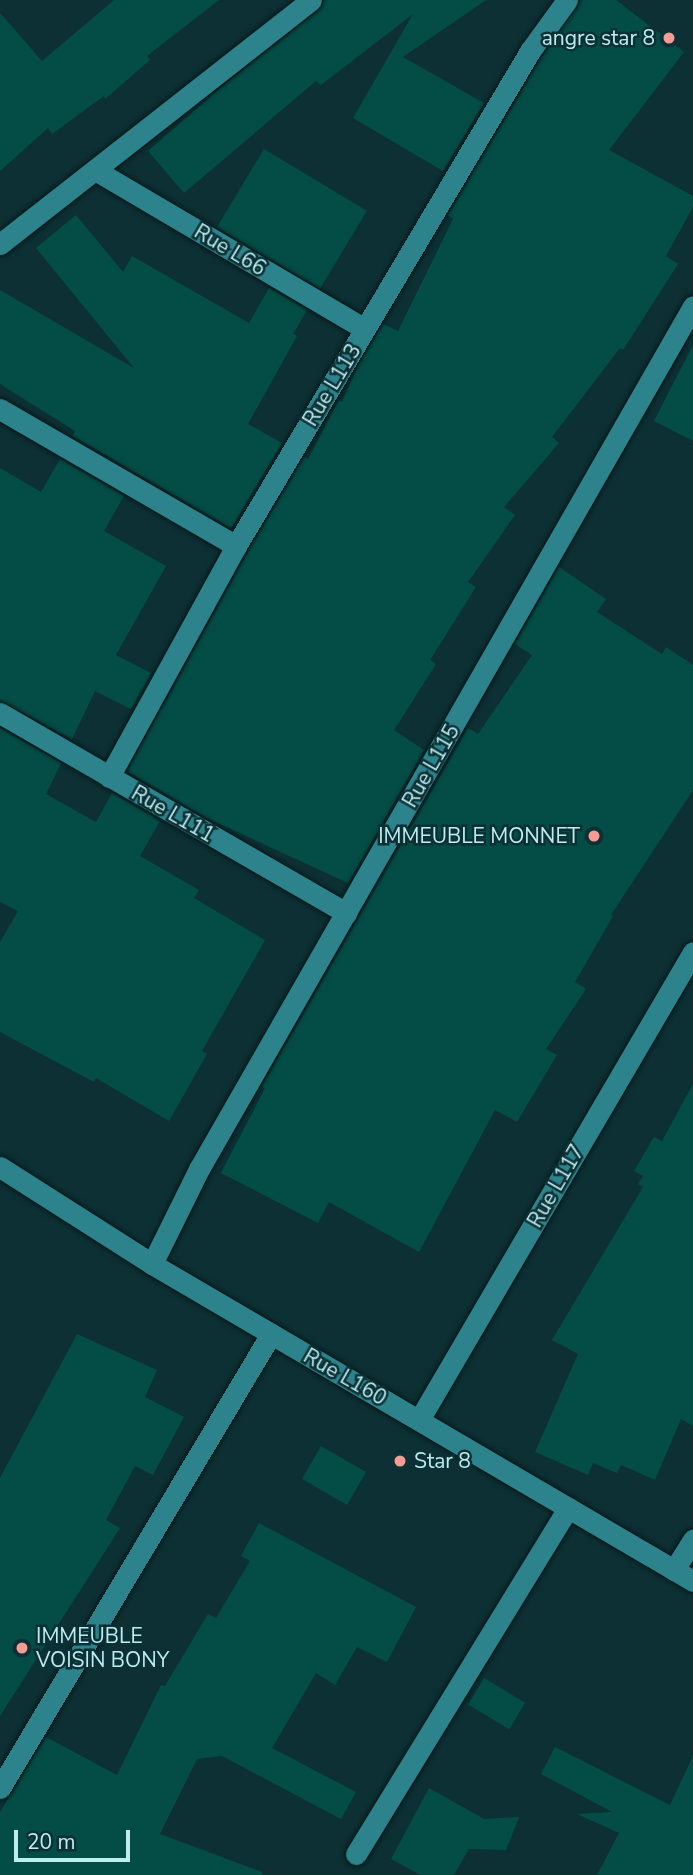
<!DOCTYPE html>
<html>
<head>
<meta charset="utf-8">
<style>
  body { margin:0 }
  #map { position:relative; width:693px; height:1875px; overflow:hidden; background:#0c3034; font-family:"Nunito Sans",sans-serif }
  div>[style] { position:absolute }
  .building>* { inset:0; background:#044d46; transform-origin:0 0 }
  .roads { filter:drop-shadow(0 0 2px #071617) drop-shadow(0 0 2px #071617) }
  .minor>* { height:21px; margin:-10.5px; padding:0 10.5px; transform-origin:10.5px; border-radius:10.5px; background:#2c838c }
  .dots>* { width:19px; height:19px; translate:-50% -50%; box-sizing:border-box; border:4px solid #0c3034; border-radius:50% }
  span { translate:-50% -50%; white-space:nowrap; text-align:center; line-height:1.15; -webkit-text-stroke:5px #0c3034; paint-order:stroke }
  .poi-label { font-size:21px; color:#bbedf2 }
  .right { translate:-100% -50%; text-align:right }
  .left { translate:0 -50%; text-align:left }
  .street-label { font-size:21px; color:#bbedf2 }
  .scale { position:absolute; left:14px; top:1830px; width:116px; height:32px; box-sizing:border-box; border:4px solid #bbedf2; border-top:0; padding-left:9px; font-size:21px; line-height:24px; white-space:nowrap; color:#bbedf2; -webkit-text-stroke:5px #0c3034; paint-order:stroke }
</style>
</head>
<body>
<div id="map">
  <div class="building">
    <i style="clip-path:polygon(114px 0,219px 0,147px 56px,150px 60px,105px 99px,104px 96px,52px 134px,48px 128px,0 171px,0 13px,42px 61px)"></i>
    <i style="clip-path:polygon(324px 0,486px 0,403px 57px,484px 103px,443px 171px,353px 118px,413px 14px,321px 85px,316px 81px,184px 193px,148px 151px,218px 90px,319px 10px)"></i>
    <i style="clip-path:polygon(582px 0,616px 0,684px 52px,609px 150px,693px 196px,693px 207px,666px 256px,678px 264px,623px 350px,620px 348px,552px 437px,559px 443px,504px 507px,515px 515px,468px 582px,476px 587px,430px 660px,436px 664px,394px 730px,424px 750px,348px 883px,207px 818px,127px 771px,252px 545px,304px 457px,308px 459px,339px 400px,342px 402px,359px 364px,383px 324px,398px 331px,453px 219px,448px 215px,541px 58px)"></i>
    <i style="left:264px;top:149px;width:120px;height:91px;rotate:31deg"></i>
    <i style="clip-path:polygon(76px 215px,123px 272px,132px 256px,249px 323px,269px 288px,307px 310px,293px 334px,297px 336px,248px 424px,282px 443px,231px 528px,73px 436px,75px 431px,0 384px,0 290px,134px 368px,36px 248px)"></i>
    <i style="clip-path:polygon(693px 345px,693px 441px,654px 421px)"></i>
    <i style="clip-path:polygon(60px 459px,124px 496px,104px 531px,166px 566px,116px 655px,151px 673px,131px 709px,95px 691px,72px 739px,0 700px,0 468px,41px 492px)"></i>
    <i style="clip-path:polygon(559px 567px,606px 599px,597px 612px,662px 654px,666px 647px,693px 665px,693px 790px,611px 915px,613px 916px,575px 982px,586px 989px,546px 1049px,557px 1055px,517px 1122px,495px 1110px,419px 1252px,329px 1202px,318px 1223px,221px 1173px,265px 1088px,262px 1086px,468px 728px,478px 734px,532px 655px,515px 644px)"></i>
    <i style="clip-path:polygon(0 728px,61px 763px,46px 794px,96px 822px,112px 793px,160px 821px,140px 856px,199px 890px,194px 898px,265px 940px,202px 1051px,207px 1054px,169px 1121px,96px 1078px,94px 1082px,0 1032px,0 942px,18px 911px,0 902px)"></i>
    <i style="clip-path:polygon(693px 1084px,693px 1426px,681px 1419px,655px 1480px,621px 1465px,617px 1473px,593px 1463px,588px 1475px,535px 1452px,578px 1354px,552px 1340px,643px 1187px,638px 1184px,643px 1176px,634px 1171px,654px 1137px,662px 1141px)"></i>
    <i style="clip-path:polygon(77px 1334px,157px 1370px,145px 1397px,184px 1417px,153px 1475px,135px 1466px,106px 1520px,120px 1528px,0 1716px,0 1478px)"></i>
    <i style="left:321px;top:1446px;width:52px;height:38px;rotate:30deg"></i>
    <i style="clip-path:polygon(259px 1523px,416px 1607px,387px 1662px,357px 1647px,335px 1685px,316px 1673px,272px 1748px,356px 1792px,341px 1819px,222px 1756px,197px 1759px,160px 1834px,262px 1872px,262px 1875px,0 1875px,0 1812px,46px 1737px,117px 1775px,161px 1685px,165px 1686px,208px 1614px,216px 1618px,250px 1561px,241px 1556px)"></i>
    <i style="left:484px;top:1678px;width:48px;height:31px;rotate:31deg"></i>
    <i style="clip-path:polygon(555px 1747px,670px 1805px,693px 1756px,693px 1875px,597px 1875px,619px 1833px,577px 1814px,612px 1812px,541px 1774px)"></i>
    <i style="clip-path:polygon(429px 1788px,484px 1819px,519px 1817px,506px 1850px,469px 1849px,454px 1875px,420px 1875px,391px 1859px)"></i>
  </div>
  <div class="roads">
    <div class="minor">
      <i style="left:95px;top:170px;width:313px;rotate:30.5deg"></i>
      <i style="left:0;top:244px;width:395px;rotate:-38.1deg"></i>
      <i style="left:0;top:409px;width:273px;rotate:30.1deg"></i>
      <i style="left:0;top:713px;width:400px;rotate:30deg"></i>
      <i style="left:109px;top:777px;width:264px;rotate:-61.2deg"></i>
      <i style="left:236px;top:546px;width:576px;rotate:-59.29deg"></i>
      <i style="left:530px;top:51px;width:63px;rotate:-54deg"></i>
      <i style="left:0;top:1167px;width:180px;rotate:32.5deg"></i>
      <i style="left:152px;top:1264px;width:627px;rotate:30.37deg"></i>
      <i style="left:152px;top:1264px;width:106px;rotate:-63.7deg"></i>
      <i style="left:199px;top:1169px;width:994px;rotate:-60.21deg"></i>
      <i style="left:419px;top:1420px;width:542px;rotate:-59.65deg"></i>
      <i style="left:674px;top:1570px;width:36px;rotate:-58deg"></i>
      <i style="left:0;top:1788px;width:529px;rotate:-59.17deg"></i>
      <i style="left:356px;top:1854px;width:406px;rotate:-58.5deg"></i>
    </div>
  </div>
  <div class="dots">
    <i style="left:669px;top:38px;background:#f59c94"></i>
    <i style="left:594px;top:836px;background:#f59c94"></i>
    <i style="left:400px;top:1461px;background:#f59c94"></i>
    <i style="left:22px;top:1648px;background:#f59c94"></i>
  </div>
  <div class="poi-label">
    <span class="right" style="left:655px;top:38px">angre star 8</span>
    <span class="right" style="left:580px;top:836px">IMMEUBLE MONNET</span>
    <span class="left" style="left:414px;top:1461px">Star 8</span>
    <span class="left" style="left:36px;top:1648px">IMMEUBLE<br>VOISIN BONY</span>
  </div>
  <div class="street-label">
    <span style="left:230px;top:250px;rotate:31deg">Rue L66</span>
    <span style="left:332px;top:385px;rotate:-59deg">Rue L113</span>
    <span style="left:431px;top:766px;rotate:-60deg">Rue L115</span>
    <span style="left:173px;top:814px;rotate:30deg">Rue L111</span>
    <span style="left:556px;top:1186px;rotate:-60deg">Rue L117</span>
    <span style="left:345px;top:1377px;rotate:30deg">Rue L160</span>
  </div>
  <div class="scale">20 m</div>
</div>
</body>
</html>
